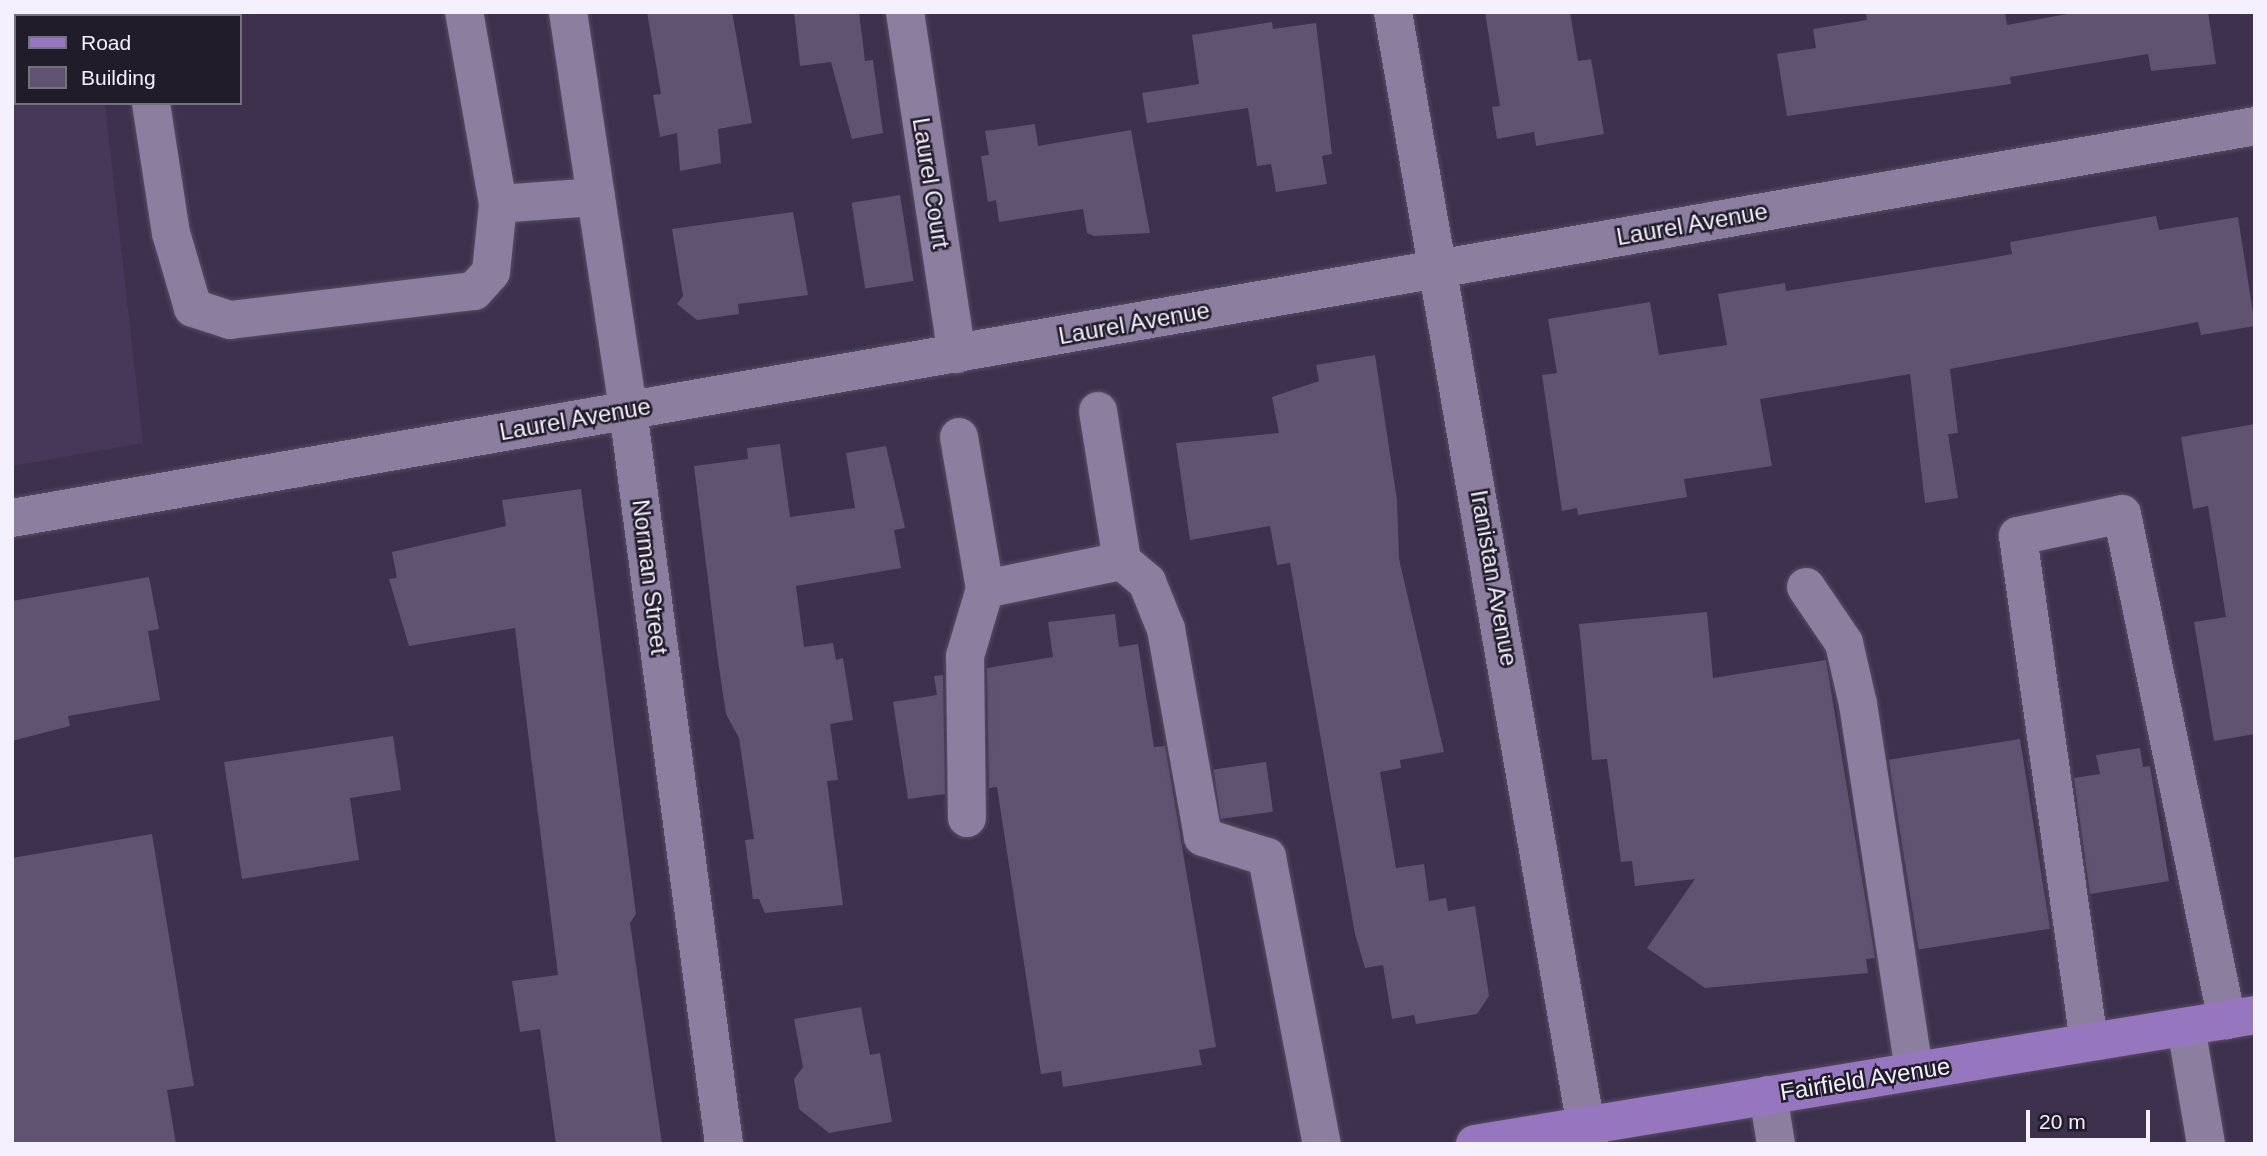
<!DOCTYPE html>
<html>
<head>
<meta charset="utf-8">
<style>
  body { margin:0 }
  #map { position:relative; width:2267px; height:1156px; overflow:hidden; background:#3d314d; font-family:Arial,sans-serif }
  div>[style] { position:absolute }
  .built>* { inset:0; background:#47385a }
  .building>* { inset:0; background:#5f5371; transform-origin:0 0 }
  .roads { filter:drop-shadow(0 0 2px #564d63) drop-shadow(0 0 2px #564d63) }
  .minor>* { height:38px; margin:-19px; padding:0 19px; transform-origin:19px; border-radius:19px; background:#8b7e9e }
  .major>* { height:38px; margin:-19px; padding:0 19px; transform-origin:19px; border-radius:19px; background:#9676be }
  span { translate:-50% -50%; white-space:nowrap; text-align:center; line-height:1.15; -webkit-text-stroke:5px #211c29; paint-order:stroke }
  .street-label { font-size:24px; color:#f5f0fe }
  .frame { position:absolute; inset:0; border:14px solid #f5f0fe; pointer-events:none }
  .legend { position:absolute; left:14px; top:14px; width:228px; height:91px; box-sizing:border-box; background:#211c29; border:2px solid #76717e; margin:0; padding:9px 12px; list-style:none; font-size:21px; color:#f5f0fe }
  .legend li { display:flex; align-items:center; gap:14px; height:35px }
  .legend b { width:35px; border:2px solid #76717e }
  .scale { position:absolute; left:2026px; top:1110px; width:124px; height:32px; box-sizing:border-box; border:4px solid #f5f0fe; border-top:0; padding-left:9px; font-size:21px; line-height:24px; white-space:nowrap; color:#f5f0fe; -webkit-text-stroke:5px #211c29; paint-order:stroke }
</style>
</head>
<body>
<div id="map">
  <div class="built">
    <i style="clip-path:polygon(12px 12px,95px 12px,16px 16px,16px 103px,105px 103px,143px 443px,12px 466px)"></i>
  </div>
  <div class="building">
    <i style="clip-path:polygon(647px 12px,732px 12px,752px 123px,718px 129px,721px 163px,680px 171px,677px 133px,660px 137px,653px 95px,661px 94px)"></i>
    <i style="clip-path:polygon(794px 12px,859px 12px,865px 61px,873px 60px,883px 133px,852px 139px,831px 62px,800px 66px)"></i>
    <i style="clip-path:polygon(1485px 12px,1570px 12px,1578px 61px,1591px 59px,1604px 134px,1536px 146px,1534px 132px,1497px 139px,1492px 107px,1500px 106px)"></i>
    <i style="clip-path:polygon(1866px 12px,2005px 12px,2007px 25px,2078px 12px,2208px 12px,2216px 64px,2151px 71px,2148px 54px,2010px 77px,2011px 84px,1787px 116px,1777px 54px,1816px 48px,1813px 29px,1867px 20px)"></i>
    <i style="clip-path:polygon(1272px 22px,1273px 29px,1316px 23px,1332px 154px,1322px 156px,1327px 184px,1276px 192px,1271px 164px,1257px 166px,1248px 108px,1147px 123px,1142px 93px,1199px 84px,1192px 35px)"></i>
    <i style="clip-path:polygon(1035px 124px,1038px 146px,1131px 130px,1150px 233px,1094px 236px,1087px 233px,1083px 209px,999px 222px,996px 200px,988px 202px,981px 156px,989px 155px,985px 131px)"></i>
    <i style="left:900px;top:195px;width:87px;height:49px;rotate:81deg"></i>
    <i style="clip-path:polygon(793px 212px,808px 295px,738px 304px,739px 314px,697px 320px,677px 304px,683px 296px,672px 229px)"></i>
    <i style="clip-path:polygon(2156px 216px,2159px 230px,2238px 217px,2255px 326px,2201px 335px,2198px 322px,1950px 369px,1958px 433px,1948px 434px,1958px 498px,1925px 503px,1910px 374px,1760px 399px,1772px 466px,1684px 479px,1687px 497px,1578px 515px,1577px 508px,1562px 511px,1542px 375px,1557px 373px,1548px 319px,1650px 302px,1659px 355px,1727px 345px,1718px 294px,1785px 283px,1786px 291px,1974px 261px,2012px 254px,2010px 242px)"></i>
    <i style="clip-path:polygon(1375px 355px,1397px 500px,1399px 559px,1444px 752px,1400px 760px,1401px 768px,1380px 772px,1396px 868px,1424px 864px,1429px 901px,1446px 898px,1448px 911px,1475px 906px,1489px 996px,1477px 1014px,1416px 1024px,1414px 1015px,1392px 1019px,1383px 965px,1365px 968px,1355px 934px,1290px 563px,1277px 565px,1270px 526px,1190px 540px,1176px 443px,1279px 433px,1272px 397px,1319px 381px,1316px 365px)"></i>
    <i style="clip-path:polygon(2255px 424px,2255px 734px,2214px 741px,2194px 622px,2226px 617px,2208px 506px,2193px 509px,2181px 437px)"></i>
    <i style="clip-path:polygon(780px 444px,790px 517px,855px 508px,846px 453px,886px 446px,905px 528px,894px 530px,901px 568px,796px 586px,804px 647px,833px 643px,836px 660px,843px 658px,853px 720px,830px 724px,838px 780px,827px 781px,843px 905px,765px 913px,759px 899px,753px 899px,745px 840px,754px 839px,739px 738px,726px 714px,718px 661px,694px 466px,748px 459px,747px 448px)"></i>
    <i style="clip-path:polygon(581px 489px,636px 914px,630px 923px,662px 1144px,556px 1144px,540px 1029px,520px 1032px,512px 981px,558px 975px,515px 628px,409px 646px,389px 579px,397px 578px,392px 552px,506px 526px,502px 500px)"></i>
    <i style="clip-path:polygon(149px 577px,159px 629px,148px 631px,160px 700px,68px 716px,70px 726px,12px 741px,12px 601px)"></i>
    <i style="clip-path:polygon(1707px 612px,1713px 678px,1826px 660px,1875px 958px,1866px 959px,1868px 973px,1705px 988px,1647px 948px,1695px 879px,1635px 886px,1632px 861px,1621px 862px,1607px 759px,1592px 760px,1579px 624px)"></i>
    <i style="clip-path:polygon(1115px 614px,1119px 647px,1138px 644px,1154px 747px,1165px 746px,1216px 1047px,1199px 1050px,1202px 1065px,1063px 1087px,1061px 1071px,1041px 1074px,997px 787px,989px 788px,987px 668px,1053px 657px,1048px 622px)"></i>
    <i style="clip-path:polygon(943px 675px,945px 794px,908px 799px,893px 702px,937px 695px,934px 676px)"></i>
    <i style="clip-path:polygon(393px 736px,401px 790px,350px 798px,359px 860px,242px 879px,224px 762px)"></i>
    <i style="left:2020px;top:739px;width:192px;height:133px;rotate:81deg"></i>
    <i style="clip-path:polygon(2140px 748px,2143px 767px,2150px 766px,2169px 881px,2090px 894px,2074px 778px,2100px 774px,2096px 755px)"></i>
    <i style="left:1266px;top:762px;width:50px;height:53px;rotate:82deg"></i>
    <i style="clip-path:polygon(152px 834px,194px 1086px,167px 1090px,176px 1144px,12px 1144px,12px 858px)"></i>
    <i style="clip-path:polygon(861px 1007px,870px 1055px,880px 1053px,892px 1122px,829px 1133px,799px 1109px,794px 1079px,803px 1067px,794px 1019px)"></i>
  </div>
  <div class="roads">
    <div class="minor">
      <i style="left:139px;top:12px;width:4px;rotate:90deg"></i>
      <i style="left:568px;top:12px;width:402px;rotate:81.4deg"></i>
      <i style="left:628px;top:410px;width:740px;rotate:82.55deg"></i>
      <i style="left:905px;top:12px;width:346px;rotate:81.4deg"></i>
      <i style="left:1393px;top:12px;width:1149px;rotate:80.18deg"></i>
      <i style="left:151px;top:103px;width:132px;rotate:81.3deg"></i>
      <i style="left:171px;top:233px;width:78px;rotate:73.7deg"></i>
      <i style="left:193px;top:308px;width:39px;rotate:18deg"></i>
      <i style="left:230px;top:320px;width:246px;rotate:-6.8deg"></i>
      <i style="left:474px;top:291px;width:25px;rotate:-48deg"></i>
      <i style="left:491px;top:272px;width:68px;rotate:-84.1deg"></i>
      <i style="left:498px;top:204px;width:195px;rotate:-100deg"></i>
      <i style="left:498px;top:204px;width:98px;rotate:-4.1deg"></i>
      <i style="left:1098px;top:411px;width:152px;rotate:80.9deg"></i>
      <i style="left:959px;top:437px;width:154px;rotate:80.3deg"></i>
      <i style="left:985px;top:589px;width:70px;rotate:106.6deg"></i>
      <i style="left:965px;top:656px;width:162px;rotate:89.3deg"></i>
      <i style="left:12px;top:518px;width:2277px;rotate:-9.91deg"></i>
      <i style="left:1806px;top:587px;width:68px;rotate:55.8deg"></i>
      <i style="left:1844px;top:643px;width:63px;rotate:77.1deg"></i>
      <i style="left:1858px;top:704px;width:371px;rotate:81.3deg"></i>
      <i style="left:985px;top:589px;width:140px;rotate:-11.6deg"></i>
      <i style="left:1122px;top:561px;width:33px;rotate:40deg"></i>
      <i style="left:1147px;top:582px;width:51px;rotate:68deg"></i>
      <i style="left:1166px;top:629px;width:211px;rotate:79.9deg"></i>
      <i style="left:1203px;top:837px;width:67px;rotate:17.4deg"></i>
      <i style="left:1267px;top:857px;width:292px;rotate:79.2deg"></i>
      <i style="left:2186px;top:1027px;width:119px;rotate:80.3deg"></i>
      <i style="left:2089px;top:1042px;width:511px;rotate:-97.99deg"></i>
      <i style="left:2018px;top:536px;width:106px;rotate:-11.9deg"></i>
      <i style="left:2122px;top:514px;width:517px;rotate:78.28deg"></i>
      <i style="left:1768px;top:1095px;width:50px;rotate:80.7deg"></i>
    </div>
    <div class="major">
      <i style="left:1475px;top:1144px;width:791px;rotate:-9.39deg"></i>
    </div>
  </div>
  <div class="street-label">
    <span style="left:931px;top:183px;rotate:81deg">Laurel Court</span>
    <span style="left:1692px;top:224px;rotate:-10deg">Laurel Avenue</span>
    <span style="left:1134px;top:323px;rotate:-10deg">Laurel Avenue</span>
    <span style="left:575px;top:419px;rotate:-10deg">Laurel Avenue</span>
    <span style="left:650px;top:577px;rotate:83deg">Norman Street</span>
    <span style="left:1494px;top:578px;rotate:80deg">Iranistan Avenue</span>
    <span style="left:1865px;top:1079px;rotate:-9deg">Fairfield Avenue</span>
  </div>
  <div class="frame"></div>
  <ul class="legend">
  <li><b style="height:9px;background:#9676be"></b>Road</li>
  <li><b style="height:19px;background:#5f5371"></b>Building</li>
  </ul>
  <div class="scale">20 m</div>
</div>
</body>
</html>
